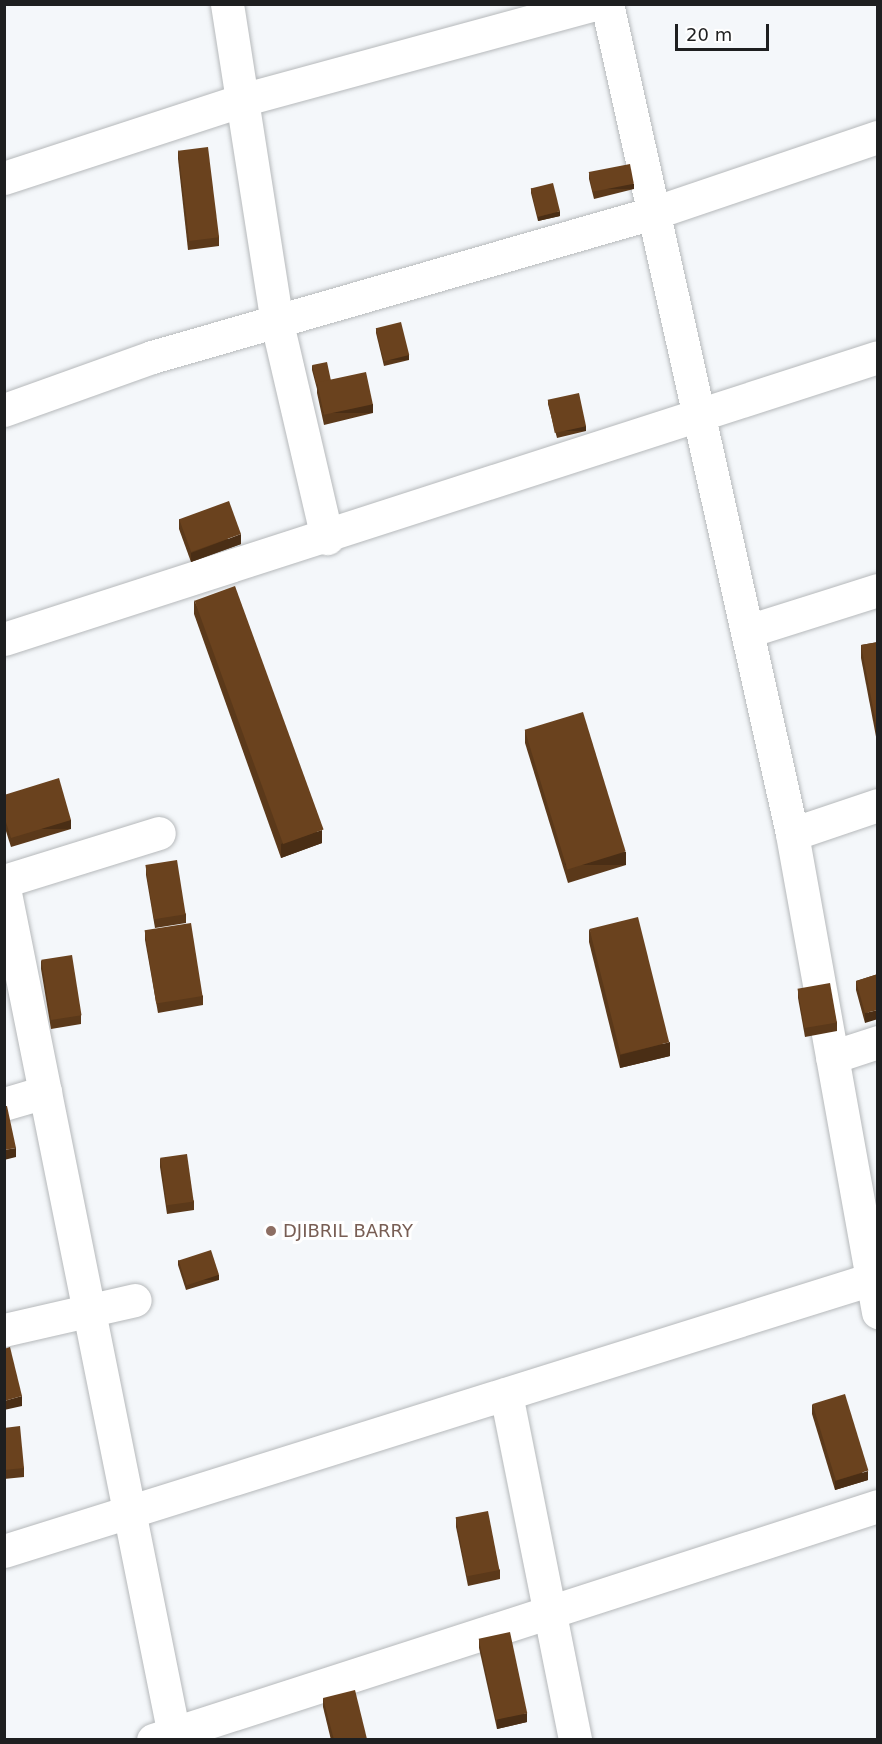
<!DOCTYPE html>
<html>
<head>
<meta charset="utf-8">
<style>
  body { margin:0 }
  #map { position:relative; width:882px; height:1744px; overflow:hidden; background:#f4f7fa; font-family:"DejaVu Sans",sans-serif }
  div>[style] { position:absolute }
  .roads { filter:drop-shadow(0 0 2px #b6b9bb) drop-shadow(0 0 2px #b6b9bb) }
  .minor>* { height:33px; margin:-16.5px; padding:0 16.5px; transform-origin:16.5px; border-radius:16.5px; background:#fff }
  .wall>* { inset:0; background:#5b391a }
  .shaded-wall>* { inset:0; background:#4a2e15; transform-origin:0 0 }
  .building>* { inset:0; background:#6a421e; transform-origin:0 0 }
  .dots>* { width:16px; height:16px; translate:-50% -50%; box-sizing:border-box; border:3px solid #fff; border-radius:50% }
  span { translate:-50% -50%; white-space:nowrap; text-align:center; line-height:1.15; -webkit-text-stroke:6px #fff; paint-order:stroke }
  .education-label { font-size:18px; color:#785e54 }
  .left { translate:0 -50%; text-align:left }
  .frame { position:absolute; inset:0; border:6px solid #1e1f20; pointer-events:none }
  .scale { position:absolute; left:675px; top:24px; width:94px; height:27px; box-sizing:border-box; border:3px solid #1e1f20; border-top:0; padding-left:8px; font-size:18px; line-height:21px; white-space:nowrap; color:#1e1f20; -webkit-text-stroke:4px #fff; paint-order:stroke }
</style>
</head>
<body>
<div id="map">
  <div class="roads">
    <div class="minor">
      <i style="left:227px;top:4px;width:323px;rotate:81.1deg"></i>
      <i style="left:277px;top:323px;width:221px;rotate:76.9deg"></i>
      <i style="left:607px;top:4px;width:850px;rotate:77.43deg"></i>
      <i style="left:792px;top:834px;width:486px;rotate:79.8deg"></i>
      <i style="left:4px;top:178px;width:254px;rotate:-18.1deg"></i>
      <i style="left:245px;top:99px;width:362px;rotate:-15.2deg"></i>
      <i style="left:4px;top:410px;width:157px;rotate:-19.7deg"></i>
      <i style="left:152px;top:357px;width:524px;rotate:-16.05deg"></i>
      <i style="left:656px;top:212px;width:234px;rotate:-18.7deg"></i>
      <i style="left:748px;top:631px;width:136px;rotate:-17.5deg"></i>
      <i style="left:4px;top:639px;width:918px;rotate:-17.88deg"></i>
      <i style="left:792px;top:834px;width:91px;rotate:-18.6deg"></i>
      <i style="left:4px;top:881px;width:162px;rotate:-17.2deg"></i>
      <i style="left:4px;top:888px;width:869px;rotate:78.65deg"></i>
      <i style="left:832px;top:1057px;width:48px;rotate:-18.1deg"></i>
      <i style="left:4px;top:1104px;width:43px;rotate:-16.3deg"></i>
      <i style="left:4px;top:1330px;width:134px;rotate:-12.9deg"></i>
      <i style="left:506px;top:1394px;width:353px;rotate:78.7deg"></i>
      <i style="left:4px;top:1551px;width:916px;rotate:-17.41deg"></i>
      <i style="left:153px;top:1740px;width:762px;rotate:-17.89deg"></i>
    </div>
  </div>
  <div class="wall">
    <i style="clip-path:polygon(178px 150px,219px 237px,219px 246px,188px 250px,178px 159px)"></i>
    <i style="clip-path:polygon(589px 174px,634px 189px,594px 199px,589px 179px)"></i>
    <i style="clip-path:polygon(531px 188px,560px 216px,538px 221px,531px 193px)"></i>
    <i style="clip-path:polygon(376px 328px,409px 360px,384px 366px,376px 333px)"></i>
    <i style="clip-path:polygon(312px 365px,331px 381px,373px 413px,324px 425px,317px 393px,317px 389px,312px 370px)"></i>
    <i style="clip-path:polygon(548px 400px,586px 431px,557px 438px,548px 404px)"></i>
    <i style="clip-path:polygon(179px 519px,241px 544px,191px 562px,179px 529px)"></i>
    <i style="clip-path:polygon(194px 600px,322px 843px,281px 858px,194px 614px)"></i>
    <i style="clip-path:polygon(878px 642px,878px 747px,861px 658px,861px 645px)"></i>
    <i style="clip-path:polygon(525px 730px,626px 865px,568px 883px,525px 743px)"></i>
    <i style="clip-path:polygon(4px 795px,71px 829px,11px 847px,4px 825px)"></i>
    <i style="clip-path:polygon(146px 866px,186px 914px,186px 923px,155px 928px,146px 875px)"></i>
    <i style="clip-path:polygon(589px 929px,670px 1056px,620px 1068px,589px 942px)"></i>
    <i style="clip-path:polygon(145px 931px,203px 996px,203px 1005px,158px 1013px,145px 940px)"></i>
    <i style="clip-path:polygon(41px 960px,81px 1015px,81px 1024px,51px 1029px,41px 969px)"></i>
    <i style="clip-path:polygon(878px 974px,865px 1023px,856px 990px,856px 981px)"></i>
    <i style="clip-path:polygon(798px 989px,837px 1022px,837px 1031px,805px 1037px,798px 998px)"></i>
    <i style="clip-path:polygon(160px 1158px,194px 1201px,194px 1210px,167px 1214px,160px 1167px)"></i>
    <i style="clip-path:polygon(178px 1260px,219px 1280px,186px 1290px,178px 1265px)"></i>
    <i style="clip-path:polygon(812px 1404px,868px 1480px,835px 1490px,812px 1414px)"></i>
    <i style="clip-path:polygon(4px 1428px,24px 1468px,24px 1477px,4px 1479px)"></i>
    <i style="clip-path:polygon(456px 1518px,500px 1570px,500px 1579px,468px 1586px,456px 1527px)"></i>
    <i style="clip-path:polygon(479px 1639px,527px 1722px,497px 1729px,479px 1648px)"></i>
    <i style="clip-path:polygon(323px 1698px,367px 1740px,331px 1740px,323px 1707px)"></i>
  </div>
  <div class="shaded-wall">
    <i style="left:634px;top:184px;width:5px;height:41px;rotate:90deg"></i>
    <i style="clip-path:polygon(560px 211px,560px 216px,538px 221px,538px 217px)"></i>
    <i style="left:409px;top:355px;width:5px;height:26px;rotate:90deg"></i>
    <i style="left:373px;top:404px;width:9px;height:50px;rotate:90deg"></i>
    <i style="left:586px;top:426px;width:5px;height:30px;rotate:90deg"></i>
    <i style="clip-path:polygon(241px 534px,241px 544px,191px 562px,191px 553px)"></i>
    <i style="left:71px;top:820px;width:9px;height:63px;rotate:90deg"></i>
    <i style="clip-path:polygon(322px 830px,322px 843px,281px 858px,281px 844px)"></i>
    <i style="left:626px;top:852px;width:13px;height:61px;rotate:90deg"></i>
    <i style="clip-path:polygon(878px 1010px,878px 1019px,865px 1023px,865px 1013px)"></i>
    <i style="clip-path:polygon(670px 1042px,670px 1056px,620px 1068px,620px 1055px)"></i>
    <i style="left:4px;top:1066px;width:2px;height:10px"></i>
    <i style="clip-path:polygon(16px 1148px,16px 1157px,4px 1160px,4px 1150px)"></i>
    <i style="left:219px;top:1275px;width:5px;height:34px;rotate:90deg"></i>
    <i style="clip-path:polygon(22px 1396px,22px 1406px,4px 1410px,4px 1401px)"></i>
    <i style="clip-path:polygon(868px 1471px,868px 1480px,835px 1490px,835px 1481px)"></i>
    <i style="clip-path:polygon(527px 1713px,527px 1722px,497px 1729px,497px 1719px)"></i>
  </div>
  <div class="building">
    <i style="left:208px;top:147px;width:91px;height:30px;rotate:83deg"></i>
    <i style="left:630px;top:164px;width:20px;height:42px;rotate:79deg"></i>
    <i style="left:553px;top:183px;width:29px;height:23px;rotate:76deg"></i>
    <i style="left:401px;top:322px;width:34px;height:26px;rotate:76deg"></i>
    <i style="left:327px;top:362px;width:19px;height:15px;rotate:78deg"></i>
    <i style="left:366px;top:372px;width:33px;height:50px;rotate:78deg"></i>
    <i style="left:579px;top:393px;width:34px;height:32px;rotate:78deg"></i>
    <i style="left:229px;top:501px;width:35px;height:53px;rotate:70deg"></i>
    <i style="left:235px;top:586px;width:259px;height:43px;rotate:70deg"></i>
    <i style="clip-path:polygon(878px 642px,878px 734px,861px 645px)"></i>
    <i style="left:583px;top:712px;width:146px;height:61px;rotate:73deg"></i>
    <i style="clip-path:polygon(59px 778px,71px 820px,11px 838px,4px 816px,4px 795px)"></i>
    <i style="left:177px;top:860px;width:55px;height:32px;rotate:81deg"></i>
    <i style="left:638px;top:917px;width:129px;height:50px;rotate:76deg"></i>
    <i style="left:191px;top:923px;width:74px;height:47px;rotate:81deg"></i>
    <i style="left:72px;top:955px;width:61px;height:31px;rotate:81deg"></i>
    <i style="clip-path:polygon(878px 974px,878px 1010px,865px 1013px,856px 981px)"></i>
    <i style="left:830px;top:983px;width:40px;height:33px;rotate:80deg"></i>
    <i style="clip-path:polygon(4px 1106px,7px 1106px,16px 1148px,4px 1150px)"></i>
    <i style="left:187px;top:1154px;width:48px;height:27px;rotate:82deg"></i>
    <i style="left:211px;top:1250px;width:26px;height:34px;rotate:72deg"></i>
    <i style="clip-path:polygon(10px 1347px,22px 1396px,4px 1401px,4px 1349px)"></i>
    <i style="left:845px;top:1394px;width:80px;height:34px;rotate:73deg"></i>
    <i style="clip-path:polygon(20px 1426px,24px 1468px,4px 1470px,4px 1428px)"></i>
    <i style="left:488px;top:1511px;width:60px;height:33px;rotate:79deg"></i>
    <i style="left:510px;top:1632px;width:83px;height:32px;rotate:78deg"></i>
    <i style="clip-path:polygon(355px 1690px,367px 1739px,334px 1740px,323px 1698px)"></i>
  </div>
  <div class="dots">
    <i style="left:271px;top:1231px;background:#8d6e63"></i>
  </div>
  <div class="education-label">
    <span class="left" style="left:283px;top:1231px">DJIBRIL BARRY</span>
  </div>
  <div class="frame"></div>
  <div class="scale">20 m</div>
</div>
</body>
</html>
